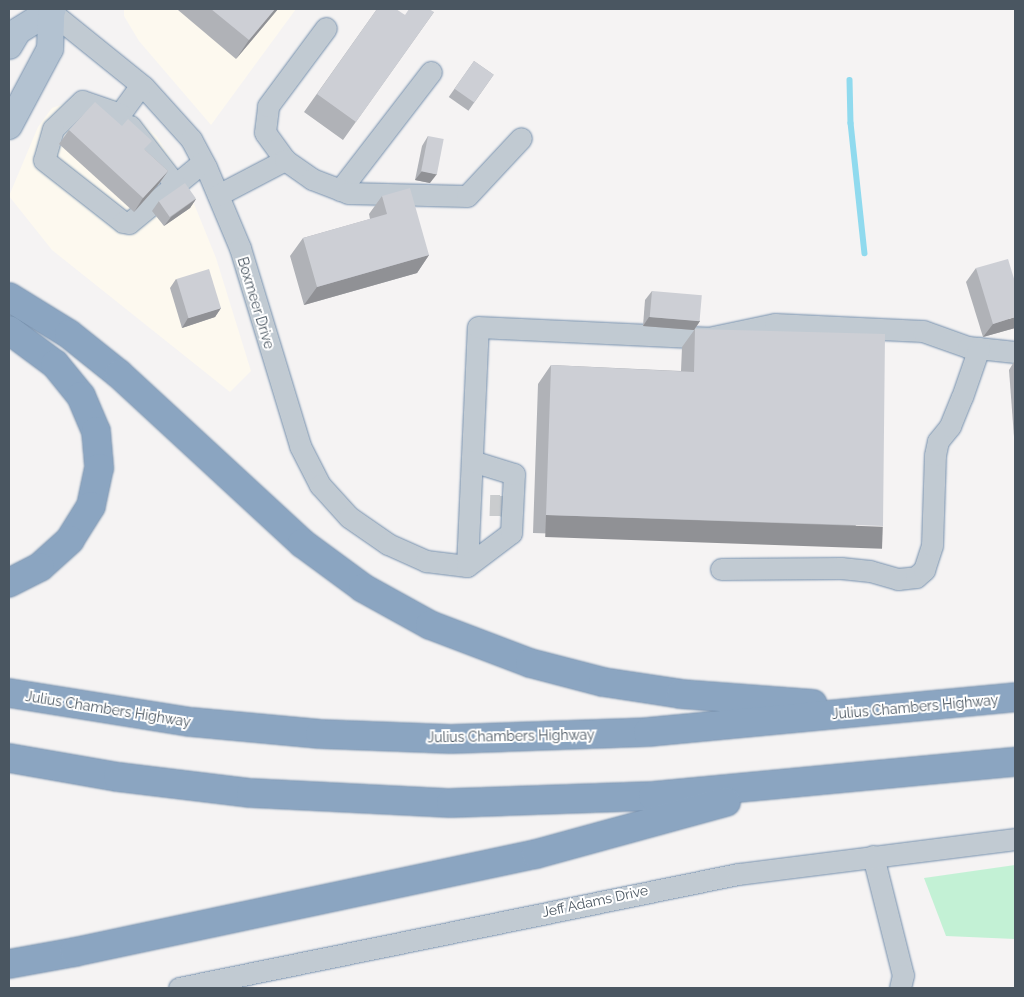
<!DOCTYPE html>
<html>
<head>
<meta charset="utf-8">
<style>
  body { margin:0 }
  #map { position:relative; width:1024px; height:997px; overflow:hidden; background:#f5f3f3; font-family:Raleway,sans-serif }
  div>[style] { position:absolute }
  .commercial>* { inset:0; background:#fdf9ef }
  .green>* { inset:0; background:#c3f1d5 }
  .stream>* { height:5.5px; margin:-2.75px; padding:0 2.75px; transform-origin:2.75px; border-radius:2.75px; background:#90daee }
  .minor-tunnel>* { height:21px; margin-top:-10.5px; transform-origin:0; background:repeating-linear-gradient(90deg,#caccce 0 21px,transparent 0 32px) }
  .roads { filter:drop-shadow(0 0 1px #7690ad) drop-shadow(0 0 1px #7690ad) }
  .minor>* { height:21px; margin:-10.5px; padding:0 10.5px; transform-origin:10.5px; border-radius:10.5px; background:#c1cad2 }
  .major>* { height:26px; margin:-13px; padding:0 13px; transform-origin:13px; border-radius:13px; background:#b3c2d1 }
  .highway>* { height:28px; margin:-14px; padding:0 14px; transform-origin:14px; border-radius:14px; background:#8ba5c1 }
  .wall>* { inset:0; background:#b0b2b7; transform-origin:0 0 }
  .shaded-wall>* { inset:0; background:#909195; transform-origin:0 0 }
  .building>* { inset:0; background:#cdcfd5; transform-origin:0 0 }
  span { translate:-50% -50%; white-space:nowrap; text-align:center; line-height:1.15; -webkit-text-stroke:4px #fff; paint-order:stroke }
  .street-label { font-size:14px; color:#4a5661 }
  .frame { position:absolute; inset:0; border:10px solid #4a5661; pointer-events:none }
</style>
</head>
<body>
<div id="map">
  <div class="commercial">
    <i style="clip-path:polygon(124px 9px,296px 9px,211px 125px,139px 41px,124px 16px)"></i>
    <i style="clip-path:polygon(86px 96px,119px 100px,157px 137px,184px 179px,216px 258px,251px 371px,230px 392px,52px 250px,9px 196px,38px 127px,52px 108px)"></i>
  </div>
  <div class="green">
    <i style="clip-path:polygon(1015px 865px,1015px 939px,946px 936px,924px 878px)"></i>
  </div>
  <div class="stream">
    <i style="left:850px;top:80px;width:43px;rotate:88.7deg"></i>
    <i style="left:851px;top:123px;width:131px;rotate:83.9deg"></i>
  </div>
  <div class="minor-tunnel">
    <i style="left:500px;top:516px;width:30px;rotate:-88deg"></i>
  </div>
  <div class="roads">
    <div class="minor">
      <i style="left:51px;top:12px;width:119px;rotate:38.9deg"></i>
      <i style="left:144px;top:87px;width:70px;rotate:47.9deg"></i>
      <i style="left:191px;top:139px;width:32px;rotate:62deg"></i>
      <i style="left:206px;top:167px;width:88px;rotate:67.2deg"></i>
      <i style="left:240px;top:248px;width:207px;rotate:73.1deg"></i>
      <i style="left:300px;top:446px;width:44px;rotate:62.9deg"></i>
      <i style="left:320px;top:485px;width:43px;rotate:47.8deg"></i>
      <i style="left:349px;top:517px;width:47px;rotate:34.7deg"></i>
      <i style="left:388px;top:544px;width:42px;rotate:24.1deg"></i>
      <i style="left:426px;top:561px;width:41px;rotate:7deg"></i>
      <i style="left:141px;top:85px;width:36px;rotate:126deg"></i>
      <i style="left:120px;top:114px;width:40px;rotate:-161.1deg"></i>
      <i style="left:82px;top:101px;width:40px;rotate:136deg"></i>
      <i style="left:53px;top:129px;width:32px;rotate:106deg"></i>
      <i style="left:44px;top:160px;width:100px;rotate:38.1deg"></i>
      <i style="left:123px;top:222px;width:6px;rotate:9deg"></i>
      <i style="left:129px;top:223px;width:96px;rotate:-39.5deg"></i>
      <i style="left:130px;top:126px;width:72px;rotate:52.3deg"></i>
      <i style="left:285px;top:160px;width:34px;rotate:-126deg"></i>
      <i style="left:265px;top:132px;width:26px;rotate:-83deg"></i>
      <i style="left:268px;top:106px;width:97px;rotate:-53.4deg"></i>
      <i style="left:340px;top:190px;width:149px;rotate:-52.4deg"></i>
      <i style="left:218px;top:195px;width:76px;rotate:-27.6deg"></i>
      <i style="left:285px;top:160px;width:33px;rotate:35deg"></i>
      <i style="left:312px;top:179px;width:39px;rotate:21deg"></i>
      <i style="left:348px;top:193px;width:119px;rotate:1.4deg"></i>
      <i style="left:467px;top:196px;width:79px;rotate:-47deg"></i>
      <i style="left:467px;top:566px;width:239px;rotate:-87.4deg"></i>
      <i style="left:478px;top:327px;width:230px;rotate:2.7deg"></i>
      <i style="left:708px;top:338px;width:68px;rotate:-11.8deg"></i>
      <i style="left:775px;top:324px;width:148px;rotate:2.7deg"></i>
      <i style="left:923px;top:331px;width:48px;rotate:19.6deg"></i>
      <i style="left:968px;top:347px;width:47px;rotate:6.1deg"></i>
      <i style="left:467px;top:566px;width:55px;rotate:-36.9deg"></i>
      <i style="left:511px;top:533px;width:59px;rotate:-87.1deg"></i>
      <i style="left:514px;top:474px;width:44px;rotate:-162.8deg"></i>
      <i style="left:721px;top:569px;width:120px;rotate:-0.5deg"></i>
      <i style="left:841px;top:568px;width:29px;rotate:6deg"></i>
      <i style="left:870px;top:571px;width:29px;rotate:16deg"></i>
      <i style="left:898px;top:579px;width:18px;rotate:-6deg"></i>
      <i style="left:916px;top:577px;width:11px;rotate:-41deg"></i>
      <i style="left:924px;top:570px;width:26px;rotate:-72deg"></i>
      <i style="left:932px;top:545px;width:90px;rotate:-88.1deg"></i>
      <i style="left:935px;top:455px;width:14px;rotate:-78deg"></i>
      <i style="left:938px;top:441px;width:19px;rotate:-51deg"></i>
      <i style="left:950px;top:426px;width:31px;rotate:-68deg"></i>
      <i style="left:962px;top:397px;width:52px;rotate:-70.9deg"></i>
      <i style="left:873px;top:856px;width:123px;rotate:75.9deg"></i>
      <i style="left:903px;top:975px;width:13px;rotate:103deg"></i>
      <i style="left:179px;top:988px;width:571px;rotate:-11.53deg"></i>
      <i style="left:738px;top:874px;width:279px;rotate:-7.2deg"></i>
    </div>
    <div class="major">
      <i style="left:9px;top:46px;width:17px;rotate:-59deg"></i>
      <i style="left:18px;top:31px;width:41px;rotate:-32.2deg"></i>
      <i style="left:9px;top:126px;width:87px;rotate:-62deg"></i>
      <i style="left:50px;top:49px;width:37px;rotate:-88deg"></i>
    </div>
    <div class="highway">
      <i style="left:9px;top:297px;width:70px;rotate:31.7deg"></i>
      <i style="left:69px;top:334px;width:64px;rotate:38.7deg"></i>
      <i style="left:119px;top:374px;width:249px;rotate:42.7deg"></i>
      <i style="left:302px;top:543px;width:76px;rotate:36.4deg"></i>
      <i style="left:363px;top:588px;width:77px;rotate:28.9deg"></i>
      <i style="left:430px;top:625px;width:107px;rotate:20.8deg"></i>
      <i style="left:530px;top:663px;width:75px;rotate:14.6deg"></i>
      <i style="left:603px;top:682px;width:79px;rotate:8.7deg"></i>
      <i style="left:681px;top:694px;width:132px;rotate:4.3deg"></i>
      <i style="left:9px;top:330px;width:57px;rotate:36.5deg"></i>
      <i style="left:55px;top:364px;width:41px;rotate:50.9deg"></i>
      <i style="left:81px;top:396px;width:38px;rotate:67deg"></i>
      <i style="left:96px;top:431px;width:37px;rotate:85deg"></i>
      <i style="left:99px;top:468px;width:39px;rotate:102deg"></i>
      <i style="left:91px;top:506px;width:40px;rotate:122deg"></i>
      <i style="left:70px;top:540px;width:40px;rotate:138deg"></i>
      <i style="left:40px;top:567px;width:35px;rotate:153deg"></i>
      <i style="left:9px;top:693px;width:184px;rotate:9.1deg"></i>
      <i style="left:191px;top:722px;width:130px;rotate:5.3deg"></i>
      <i style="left:320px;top:734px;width:131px;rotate:2.2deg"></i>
      <i style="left:451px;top:739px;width:197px;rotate:-2deg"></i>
      <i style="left:648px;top:732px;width:369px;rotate:-5.4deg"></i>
      <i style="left:9px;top:758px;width:111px;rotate:9.9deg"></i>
      <i style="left:118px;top:777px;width:134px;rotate:6.9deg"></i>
      <i style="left:251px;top:793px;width:200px;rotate:2.9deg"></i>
      <i style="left:451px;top:803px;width:202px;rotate:-2deg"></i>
      <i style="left:653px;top:796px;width:364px;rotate:-5.4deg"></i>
      <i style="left:9px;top:964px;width:67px;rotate:-10.3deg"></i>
      <i style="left:75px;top:952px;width:471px;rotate:-12deg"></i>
      <i style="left:536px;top:854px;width:197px;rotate:-15.3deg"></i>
    </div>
  </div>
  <div class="wall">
    <i style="clip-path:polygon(179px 9px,278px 9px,236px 59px,178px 10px)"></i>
    <i style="clip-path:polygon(377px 9px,405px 15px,434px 12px,343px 140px,304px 112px)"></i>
    <i style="left:474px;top:61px;width:24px;height:44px;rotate:35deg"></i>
    <i style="clip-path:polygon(69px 130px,145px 150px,168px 171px,158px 185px,134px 212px,59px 144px)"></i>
    <i style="clip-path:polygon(428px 136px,430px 183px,415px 180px,422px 146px)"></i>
    <i style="clip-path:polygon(382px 196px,429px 255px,417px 273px,304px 305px,290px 256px,303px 238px,370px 219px,369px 214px)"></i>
    <i style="clip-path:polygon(196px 199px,190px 208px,164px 226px,152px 211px,159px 201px)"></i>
    <i style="clip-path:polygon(976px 268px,1015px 328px,983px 337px,966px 282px)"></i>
    <i style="clip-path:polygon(176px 279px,221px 308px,215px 317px,182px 328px,170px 288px)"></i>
    <i style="clip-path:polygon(652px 291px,700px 321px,694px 330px,643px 326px,645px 300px)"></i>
    <i style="clip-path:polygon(695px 329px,871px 544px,533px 533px,538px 384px,551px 365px,681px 371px,682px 347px)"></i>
    <i style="clip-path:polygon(1015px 360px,1015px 437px,1014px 437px,1009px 370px)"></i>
  </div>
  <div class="shaded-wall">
    <i style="clip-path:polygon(275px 9px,278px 9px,236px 59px,249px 40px)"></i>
    <i style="clip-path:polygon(168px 171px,158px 185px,134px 212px,143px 198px)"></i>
    <i style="clip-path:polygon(422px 171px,437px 174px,430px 183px,415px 180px)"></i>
    <i style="clip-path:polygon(196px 199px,190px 208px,164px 226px,171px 217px)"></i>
    <i style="clip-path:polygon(429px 255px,417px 273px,304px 305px,317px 287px)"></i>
    <i style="clip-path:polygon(221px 308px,215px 317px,182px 328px,188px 318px)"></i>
    <i style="clip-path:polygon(649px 317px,700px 321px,694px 330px,643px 326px)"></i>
    <i style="clip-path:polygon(1015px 317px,1015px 328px,983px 337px,993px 324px)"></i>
    <i style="left:546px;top:515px;width:337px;height:22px;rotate:2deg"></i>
  </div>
  <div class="building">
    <i style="clip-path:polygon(211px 9px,275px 9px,249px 40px)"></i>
    <i style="clip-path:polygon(377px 9px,396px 9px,405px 15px,409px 9px,429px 9px,434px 12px,356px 122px,317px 94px)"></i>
    <i style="left:474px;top:61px;width:24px;height:34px;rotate:35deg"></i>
    <i style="clip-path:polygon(95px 102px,122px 126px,128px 119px,152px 141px,144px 149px,168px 171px,143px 198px,69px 130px)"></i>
    <i style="left:428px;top:136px;width:16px;height:36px;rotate:11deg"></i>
    <i style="left:185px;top:183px;width:19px;height:32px;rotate:55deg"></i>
    <i style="clip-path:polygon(410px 188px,429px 255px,317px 287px,303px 238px,387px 214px,382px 196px)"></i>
    <i style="clip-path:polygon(1008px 259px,1015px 282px,1015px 317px,993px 324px,976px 268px)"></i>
    <i style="left:209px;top:269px;width:41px;height:34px;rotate:73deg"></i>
    <i style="left:652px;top:291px;width:50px;height:26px;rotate:5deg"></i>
    <i style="clip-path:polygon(695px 329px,885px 334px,883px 526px,546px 515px,551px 365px,694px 372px)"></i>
  </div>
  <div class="street-label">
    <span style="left:256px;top:303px;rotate:73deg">Boxmeer Drive</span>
    <span style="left:915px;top:707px;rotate:-5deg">Julius Chambers Highway</span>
    <span style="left:108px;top:709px;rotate:9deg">Julius Chambers Highway</span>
    <span style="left:511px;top:736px;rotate:-1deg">Julius Chambers Highway</span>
    <span style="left:595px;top:901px;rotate:-12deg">Jeff Adams Drive</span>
  </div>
  <div class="frame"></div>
</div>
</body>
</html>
